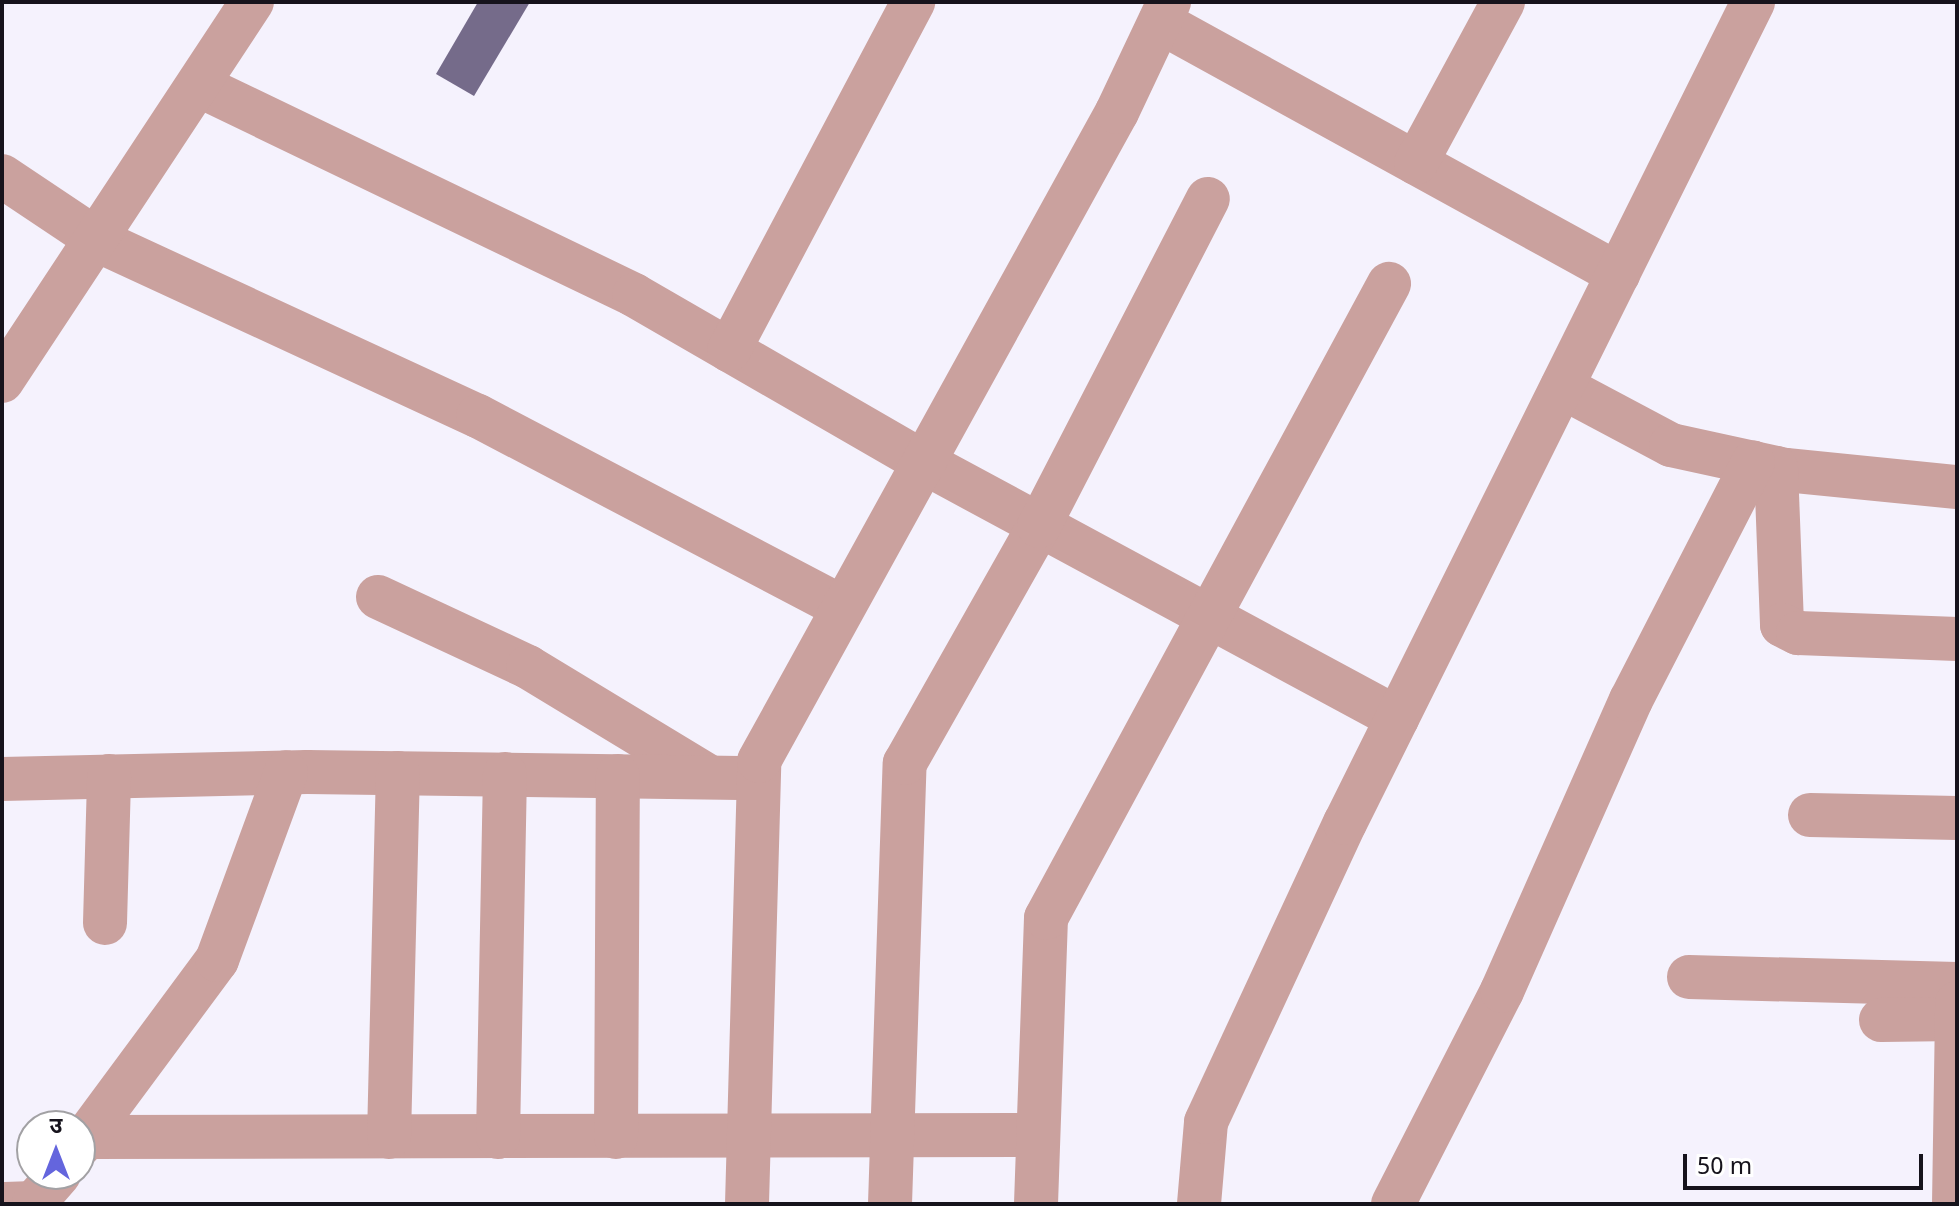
<!DOCTYPE html>
<html>
<head>
<meta charset="utf-8">
<style>
  body { margin:0 }
  #map { position:relative; width:1959px; height:1206px; overflow:hidden; background:#f5f2fd; font-family:Georgia,"Noto Sans Devanagari",serif }
  div>[style] { position:absolute }
  .building>* { inset:0; background:#756b8a }
  .minor>* { height:44px; margin:-22px; padding:0 22px; transform-origin:22px; border-radius:22px; background:#caa19e }
  span { translate:-50% -50%; white-space:nowrap; text-align:center; line-height:1.15; -webkit-text-stroke:8px #fff; paint-order:stroke }
  .frame { position:absolute; inset:0; border:4px solid #16131c; pointer-events:none }
  .north { position:absolute; left:16px; top:1110px; width:80px; height:80px; box-sizing:border-box; background:#fff; border:2px solid #a2a1a4; border-radius:50%; rotate:0deg; font-size:22px; font-weight:700; line-height:32px; text-align:center; color:#16131c }
  .north::after { content:''; display:block; margin:auto; width:28px; height:36px; background:#6465dd; clip-path:polygon(50% 0,100% 100%,50% 72%,0 100%) }
  .scale { position:absolute; left:1683px; top:1154px; width:240px; height:36px; box-sizing:border-box; border:4px solid #16131c; border-top:0; padding-left:10px; font-size:24px; line-height:28px; white-space:nowrap; color:#16131c; -webkit-text-stroke:6px #fff; paint-order:stroke }
</style>
</head>
<body>
<div id="map">
  <div class="building">
    <i style="clip-path:polygon(478px 2px,530px 2px,474px 96px,436px 74px)"></i>
  </div>
  <div class="minor">
    <i style="left:1160px;top:22px;width:523px;rotate:28.82deg"></i>
    <i style="left:200px;top:86px;width:482px;rotate:25.7deg"></i>
    <i style="left:634px;top:295px;width:334px;rotate:30deg"></i>
    <i style="left:923px;top:462px;width:539px;rotate:28.37deg"></i>
    <i style="left:1416px;top:163px;width:183px;rotate:-61.6deg"></i>
    <i style="left:2px;top:176px;width:117px;rotate:33.8deg"></i>
    <i style="left:99px;top:241px;width:417px;rotate:24.8deg"></i>
    <i style="left:478px;top:416px;width:412px;rotate:27.7deg"></i>
    <i style="left:729px;top:350px;width:394px;rotate:-62.1deg"></i>
    <i style="left:2px;top:381px;width:454px;rotate:-56.6deg"></i>
    <i style="left:1562px;top:387px;width:123px;rotate:28deg"></i>
    <i style="left:1671px;top:445px;width:118px;rotate:12.3deg"></i>
    <i style="left:1786px;top:470px;width:172px;rotate:5.7deg"></i>
    <i style="left:1776px;top:468px;width:157px;rotate:87.8deg"></i>
    <i style="left:1782px;top:625px;width:18px;rotate:27deg"></i>
    <i style="left:1798px;top:633px;width:159px;rotate:2.2deg"></i>
    <i style="left:378px;top:597px;width:166px;rotate:25deg"></i>
    <i style="left:528px;top:667px;width:210px;rotate:31.2deg"></i>
    <i style="left:2px;top:779px;width:305px;rotate:-1.3deg"></i>
    <i style="left:307px;top:772px;width:451px;rotate:0.8deg"></i>
    <i style="left:1810px;top:815px;width:147px;rotate:1.2deg"></i>
    <i style="left:105px;top:923px;width:147px;rotate:-88.4deg"></i>
    <i style="left:1689px;top:977px;width:268px;rotate:1.5deg"></i>
    <i style="left:1881px;top:1020px;width:76px;rotate:-0.8deg"></i>
    <i style="left:85px;top:1137px;width:952px;rotate:-0.12deg"></i>
    <i style="left:389px;top:1137px;width:364px;rotate:-88.6deg"></i>
    <i style="left:498px;top:1137px;width:363px;rotate:-88.9deg"></i>
    <i style="left:616px;top:1137px;width:361px;rotate:-89.7deg"></i>
    <i style="left:80px;top:1145px;width:230px;rotate:-53.5deg"></i>
    <i style="left:217px;top:960px;width:200px;rotate:-69.8deg"></i>
    <i style="left:5px;top:1204px;width:29px;rotate:-2deg"></i>
    <i style="left:34px;top:1203px;width:38px;rotate:-49deg"></i>
    <i style="left:747px;top:1204px;width:443px;rotate:-88.4deg"></i>
    <i style="left:759px;top:761px;width:741px;rotate:-61.12deg"></i>
    <i style="left:1117px;top:112px;width:122px;rotate:-64.7deg"></i>
    <i style="left:890px;top:1204px;width:441px;rotate:-88.1deg"></i>
    <i style="left:905px;top:763px;width:272px;rotate:-60.5deg"></i>
    <i style="left:1039px;top:526px;width:368px;rotate:-62.7deg"></i>
    <i style="left:1036px;top:1204px;width:286px;rotate:-88deg"></i>
    <i style="left:1046px;top:918px;width:721px;rotate:-61.59deg"></i>
    <i style="left:1199px;top:1204px;width:82px;rotate:-85.1deg"></i>
    <i style="left:1206px;top:1122px;width:330px;rotate:-65.1deg"></i>
    <i style="left:1345px;top:823px;width:917px;rotate:-63.57deg"></i>
    <i style="left:1393px;top:1204px;width:239px;rotate:-62.9deg"></i>
    <i style="left:1502px;top:991px;width:318px;rotate:-66.1deg"></i>
    <i style="left:1631px;top:700px;width:267px;rotate:-62.8deg"></i>
    <i style="left:1954px;top:1204px;width:201px;rotate:-89.1deg"></i>
  </div>
  <div class="frame"></div>
  <div class="north">उ</div>
  <div class="scale">50 m</div>
</div>
</body>
</html>
